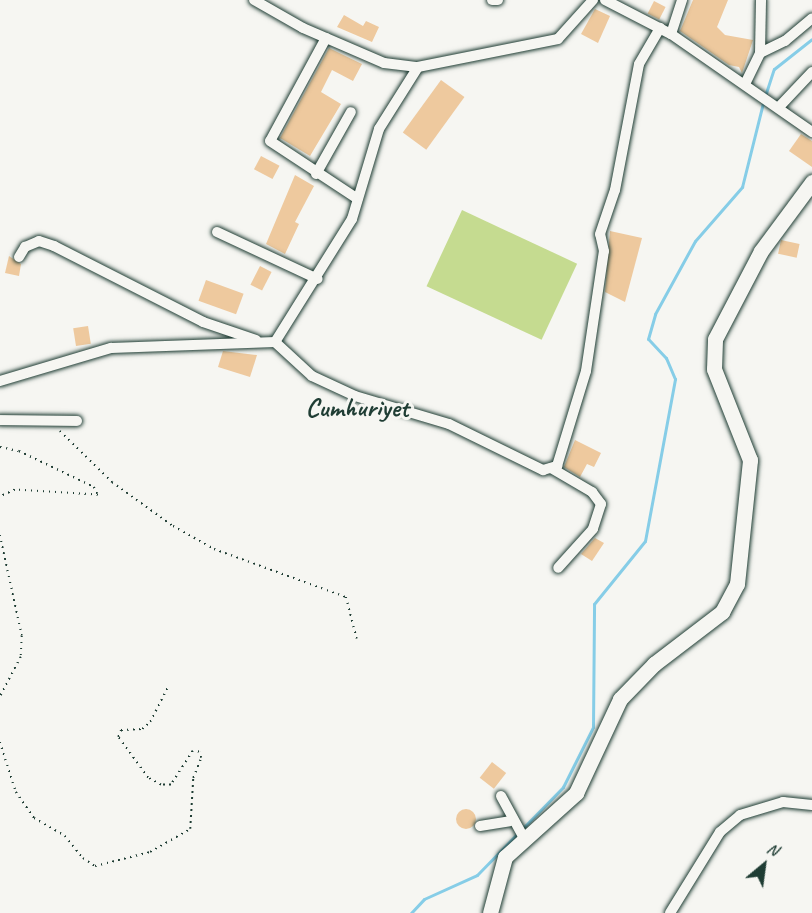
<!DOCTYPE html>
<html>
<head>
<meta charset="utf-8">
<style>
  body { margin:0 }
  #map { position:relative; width:812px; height:913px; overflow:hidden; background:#f6f6f2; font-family:Caveat,sans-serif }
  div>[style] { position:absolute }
  .green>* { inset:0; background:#c5db90; transform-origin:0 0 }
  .stream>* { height:3px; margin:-1.5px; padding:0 1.5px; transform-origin:1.5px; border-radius:1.5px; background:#86cde7 }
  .building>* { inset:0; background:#eec99e; transform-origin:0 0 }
  .round { border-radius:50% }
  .path>* { height:1.5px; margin-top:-0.75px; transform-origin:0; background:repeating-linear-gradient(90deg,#1f3d34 0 1.5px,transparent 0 6px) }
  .roads { filter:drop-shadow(0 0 2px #1f3d34) drop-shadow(0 0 2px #1f3d34) }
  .street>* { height:10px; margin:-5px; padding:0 5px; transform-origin:5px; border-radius:5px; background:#f6f6f2 }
  .secondary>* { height:15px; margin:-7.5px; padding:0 7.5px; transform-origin:7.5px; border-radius:7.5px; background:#f6f6f2 }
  span { translate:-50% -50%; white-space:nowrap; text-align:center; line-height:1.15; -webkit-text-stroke:6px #f6f6f2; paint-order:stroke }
  .district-label { font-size:27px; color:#1f3d34; font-weight:700 }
  .north { position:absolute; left:734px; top:835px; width:60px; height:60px; -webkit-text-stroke:4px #f6f6f2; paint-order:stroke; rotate:29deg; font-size:16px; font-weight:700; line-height:24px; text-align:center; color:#1f3d34 }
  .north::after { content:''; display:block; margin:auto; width:21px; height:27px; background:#1f3d34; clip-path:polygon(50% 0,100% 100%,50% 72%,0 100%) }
</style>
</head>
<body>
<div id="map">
  <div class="green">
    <i style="left:462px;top:210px;width:127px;height:84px;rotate:25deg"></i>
  </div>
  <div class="stream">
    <i style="left:765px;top:96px;width:28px;rotate:-72deg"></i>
    <i style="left:774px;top:69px;width:48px;rotate:-38.3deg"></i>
    <i style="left:523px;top:828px;width:57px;rotate:-45.7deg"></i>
    <i style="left:563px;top:787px;width:67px;rotate:-63.4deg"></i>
    <i style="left:593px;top:727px;width:123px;rotate:-89.5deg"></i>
    <i style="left:594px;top:604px;width:81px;rotate:-51deg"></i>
    <i style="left:645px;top:541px;width:165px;rotate:-79.5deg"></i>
    <i style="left:675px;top:379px;width:23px;rotate:-113deg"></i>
    <i style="left:666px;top:358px;width:26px;rotate:-133deg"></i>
    <i style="left:648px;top:339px;width:26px;rotate:-74deg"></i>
    <i style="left:655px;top:314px;width:83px;rotate:-61.3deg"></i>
    <i style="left:695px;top:241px;width:72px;rotate:-49deg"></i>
    <i style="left:742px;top:187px;width:87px;rotate:-76deg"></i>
    <i style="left:411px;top:913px;width:19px;rotate:-47deg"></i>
    <i style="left:424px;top:899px;width:58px;rotate:-24.4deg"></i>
    <i style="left:477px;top:875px;width:59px;rotate:-45.7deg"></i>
  </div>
  <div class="building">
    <i style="clip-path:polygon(693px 0,728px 0,717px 27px,725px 35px,753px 40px,742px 73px,739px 67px,729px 65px,680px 31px)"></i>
    <i style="left:654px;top:1px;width:13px;height:14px;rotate:27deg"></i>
    <i style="clip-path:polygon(595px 9px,610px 16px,598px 43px,581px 34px)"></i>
    <i style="clip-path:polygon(344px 15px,363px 26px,366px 21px,379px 27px,372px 42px,337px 27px)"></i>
    <i style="clip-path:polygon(329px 48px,362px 64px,353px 81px,332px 70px,321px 92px,341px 104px,310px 156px,280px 138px)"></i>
    <i style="left:441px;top:80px;width:29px;height:65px;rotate:36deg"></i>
    <i style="clip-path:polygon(801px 134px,812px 141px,812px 167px,789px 151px)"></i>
    <i style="left:261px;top:156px;width:21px;height:15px;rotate:28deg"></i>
    <i style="clip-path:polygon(295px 175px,314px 186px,295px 222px,299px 224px,285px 254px,266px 244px)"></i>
    <i style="clip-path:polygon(610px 231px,642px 238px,625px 302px,605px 292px)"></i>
    <i style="left:781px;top:240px;width:19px;height:14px;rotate:12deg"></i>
    <i style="clip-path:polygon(9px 256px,21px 264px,19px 276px,5px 273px)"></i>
    <i style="left:260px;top:266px;width:13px;height:21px;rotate:27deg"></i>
    <i style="left:206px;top:280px;width:40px;height:22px;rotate:20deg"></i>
    <i style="left:88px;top:326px;width:18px;height:15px;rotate:81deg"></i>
    <i style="clip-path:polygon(223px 351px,257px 355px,250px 377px,218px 367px)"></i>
    <i style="clip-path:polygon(575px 440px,601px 453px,594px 467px,587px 464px,580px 477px,564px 467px)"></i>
    <i style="clip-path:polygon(595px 538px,604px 543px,592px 561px,581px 554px)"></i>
    <i style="left:492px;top:762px;width:18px;height:20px;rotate:38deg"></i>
    <i class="round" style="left:456px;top:809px;width:20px;height:20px"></i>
  </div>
  <div class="path">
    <i style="left:60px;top:431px;width:73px;rotate:44.4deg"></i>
    <i style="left:112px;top:482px;width:75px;rotate:35.8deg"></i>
    <i style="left:173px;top:526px;width:47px;rotate:29.3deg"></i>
    <i style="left:214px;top:549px;width:140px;rotate:20deg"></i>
    <i style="left:346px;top:597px;width:43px;rotate:75.3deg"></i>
    <i style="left:0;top:447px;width:19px;rotate:12deg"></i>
    <i style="left:19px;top:451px;width:83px;rotate:25.6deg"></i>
    <i style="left:94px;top:487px;width:9px;rotate:63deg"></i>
    <i style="left:98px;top:495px;width:83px;rotate:-176.6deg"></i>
    <i style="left:15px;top:490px;width:17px;rotate:155deg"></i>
    <i style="left:0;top:535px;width:103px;rotate:77.7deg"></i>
    <i style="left:22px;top:636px;width:21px;rotate:93deg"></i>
    <i style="left:21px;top:657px;width:45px;rotate:117.7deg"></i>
    <i style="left:0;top:742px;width:52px;rotate:72.3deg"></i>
    <i style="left:16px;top:792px;width:32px;rotate:55deg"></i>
    <i style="left:34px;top:818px;width:36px;rotate:30deg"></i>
    <i style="left:65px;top:836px;width:28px;rotate:51deg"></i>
    <i style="left:83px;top:858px;width:14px;rotate:34deg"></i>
    <i style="left:95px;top:866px;width:57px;rotate:-14.3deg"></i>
    <i style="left:150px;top:852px;width:46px;rotate:-29.9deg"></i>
    <i style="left:190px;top:829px;width:51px;rotate:-86.6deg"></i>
    <i style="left:193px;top:778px;width:22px;rotate:-68deg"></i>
    <i style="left:201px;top:758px;width:6px;rotate:-108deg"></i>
    <i style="left:199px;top:752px;width:6px;rotate:-171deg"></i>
    <i style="left:193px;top:751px;width:40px;rotate:122.9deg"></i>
    <i style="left:171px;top:785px;width:10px;rotate:180deg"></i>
    <i style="left:161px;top:785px;width:15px;rotate:-152deg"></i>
    <i style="left:148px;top:778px;width:51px;rotate:-126.2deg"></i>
    <i style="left:118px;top:737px;width:8px;rotate:-67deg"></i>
    <i style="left:121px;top:730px;width:21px;rotate:-3deg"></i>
    <i style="left:142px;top:729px;width:11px;rotate:-41deg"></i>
    <i style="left:150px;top:722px;width:38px;rotate:-63deg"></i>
  </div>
  <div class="roads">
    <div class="street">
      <i style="left:254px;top:0;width:56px;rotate:29.7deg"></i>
      <i style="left:303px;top:28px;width:88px;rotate:23.4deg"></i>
      <i style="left:384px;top:63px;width:34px;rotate:7deg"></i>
      <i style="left:492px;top:0;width:6px"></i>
      <i style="left:593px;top:0;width:52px;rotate:131.9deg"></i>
      <i style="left:558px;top:39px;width:143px;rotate:168.7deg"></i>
      <i style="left:418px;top:67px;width:73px;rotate:122.2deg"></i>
      <i style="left:379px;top:129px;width:94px;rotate:106.7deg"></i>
      <i style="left:352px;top:219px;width:145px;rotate:122deg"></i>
      <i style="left:275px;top:342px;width:50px;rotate:42.6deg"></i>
      <i style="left:312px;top:376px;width:47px;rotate:24.9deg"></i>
      <i style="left:355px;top:396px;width:98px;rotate:16.6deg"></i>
      <i style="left:449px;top:424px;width:105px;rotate:26.1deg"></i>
      <i style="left:543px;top:470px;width:15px;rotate:-16deg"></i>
      <i style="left:557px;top:466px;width:99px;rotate:-73deg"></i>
      <i style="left:586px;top:371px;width:121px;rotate:-81.5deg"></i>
      <i style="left:604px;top:251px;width:17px;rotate:-103deg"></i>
      <i style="left:600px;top:234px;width:46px;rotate:-71.2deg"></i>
      <i style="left:615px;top:190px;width:128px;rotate:-79.2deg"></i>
      <i style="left:639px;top:64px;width:42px;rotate:-59.7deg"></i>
      <i style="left:605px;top:0;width:74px;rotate:27.3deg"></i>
      <i style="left:671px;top:34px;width:172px;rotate:34.8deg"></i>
      <i style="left:671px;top:34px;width:36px;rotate:-72deg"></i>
      <i style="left:326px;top:38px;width:117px;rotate:118.5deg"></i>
      <i style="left:270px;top:141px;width:105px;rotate:33.4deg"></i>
      <i style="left:760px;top:53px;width:28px;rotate:-26deg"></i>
      <i style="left:785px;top:41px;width:35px;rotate:-40deg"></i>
      <i style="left:745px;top:84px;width:34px;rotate:-64deg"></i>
      <i style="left:760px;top:53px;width:53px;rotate:-88.9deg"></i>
      <i style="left:779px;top:107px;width:48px;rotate:-46.7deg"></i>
      <i style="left:316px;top:174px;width:71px;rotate:-60.6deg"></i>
      <i style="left:217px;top:232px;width:111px;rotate:25deg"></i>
      <i style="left:19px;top:257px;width:12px;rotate:-59deg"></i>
      <i style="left:25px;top:247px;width:15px;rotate:-23deg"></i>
      <i style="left:39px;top:241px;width:16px;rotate:18deg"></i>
      <i style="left:54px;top:246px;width:167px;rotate:27deg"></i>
      <i style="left:203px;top:322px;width:56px;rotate:18.8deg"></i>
      <i style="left:0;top:381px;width:116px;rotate:-16.6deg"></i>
      <i style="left:111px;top:348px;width:164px;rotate:-2.1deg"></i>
      <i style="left:0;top:420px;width:77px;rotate:0.7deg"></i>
      <i style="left:551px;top:468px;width:48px;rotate:30.3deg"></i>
      <i style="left:592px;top:492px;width:15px;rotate:53deg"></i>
      <i style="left:601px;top:504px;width:26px;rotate:108deg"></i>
      <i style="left:593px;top:529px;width:52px;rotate:131.9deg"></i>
      <i style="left:501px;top:796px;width:50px;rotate:61.4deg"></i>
      <i style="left:480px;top:826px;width:30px;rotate:-9deg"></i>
      <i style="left:670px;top:913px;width:95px;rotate:-58.3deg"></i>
      <i style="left:720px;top:832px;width:26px;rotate:-40deg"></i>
      <i style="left:740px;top:815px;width:45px;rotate:-16.8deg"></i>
      <i style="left:783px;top:802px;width:29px;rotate:6deg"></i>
    </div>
    <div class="secondary">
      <i style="left:490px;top:913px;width:58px;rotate:-75deg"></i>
      <i style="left:505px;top:857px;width:96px;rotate:-42deg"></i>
      <i style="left:576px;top:793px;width:104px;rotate:-64.9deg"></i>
      <i style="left:620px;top:699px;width:49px;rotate:-45.8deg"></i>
      <i style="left:654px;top:664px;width:86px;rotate:-37.4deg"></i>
      <i style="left:722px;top:612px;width:32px;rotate:-62deg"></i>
      <i style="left:737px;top:584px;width:125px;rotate:-84deg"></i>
      <i style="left:750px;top:460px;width:98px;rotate:-111.6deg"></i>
      <i style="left:714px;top:369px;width:30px;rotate:-88deg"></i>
      <i style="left:715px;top:339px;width:99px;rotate:-62.4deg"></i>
      <i style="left:761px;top:251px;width:86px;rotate:-53.5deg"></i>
    </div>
  </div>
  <div class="district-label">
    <span style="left:357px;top:408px">Cumhuriyet</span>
  </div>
  <div class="north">N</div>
</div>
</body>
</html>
